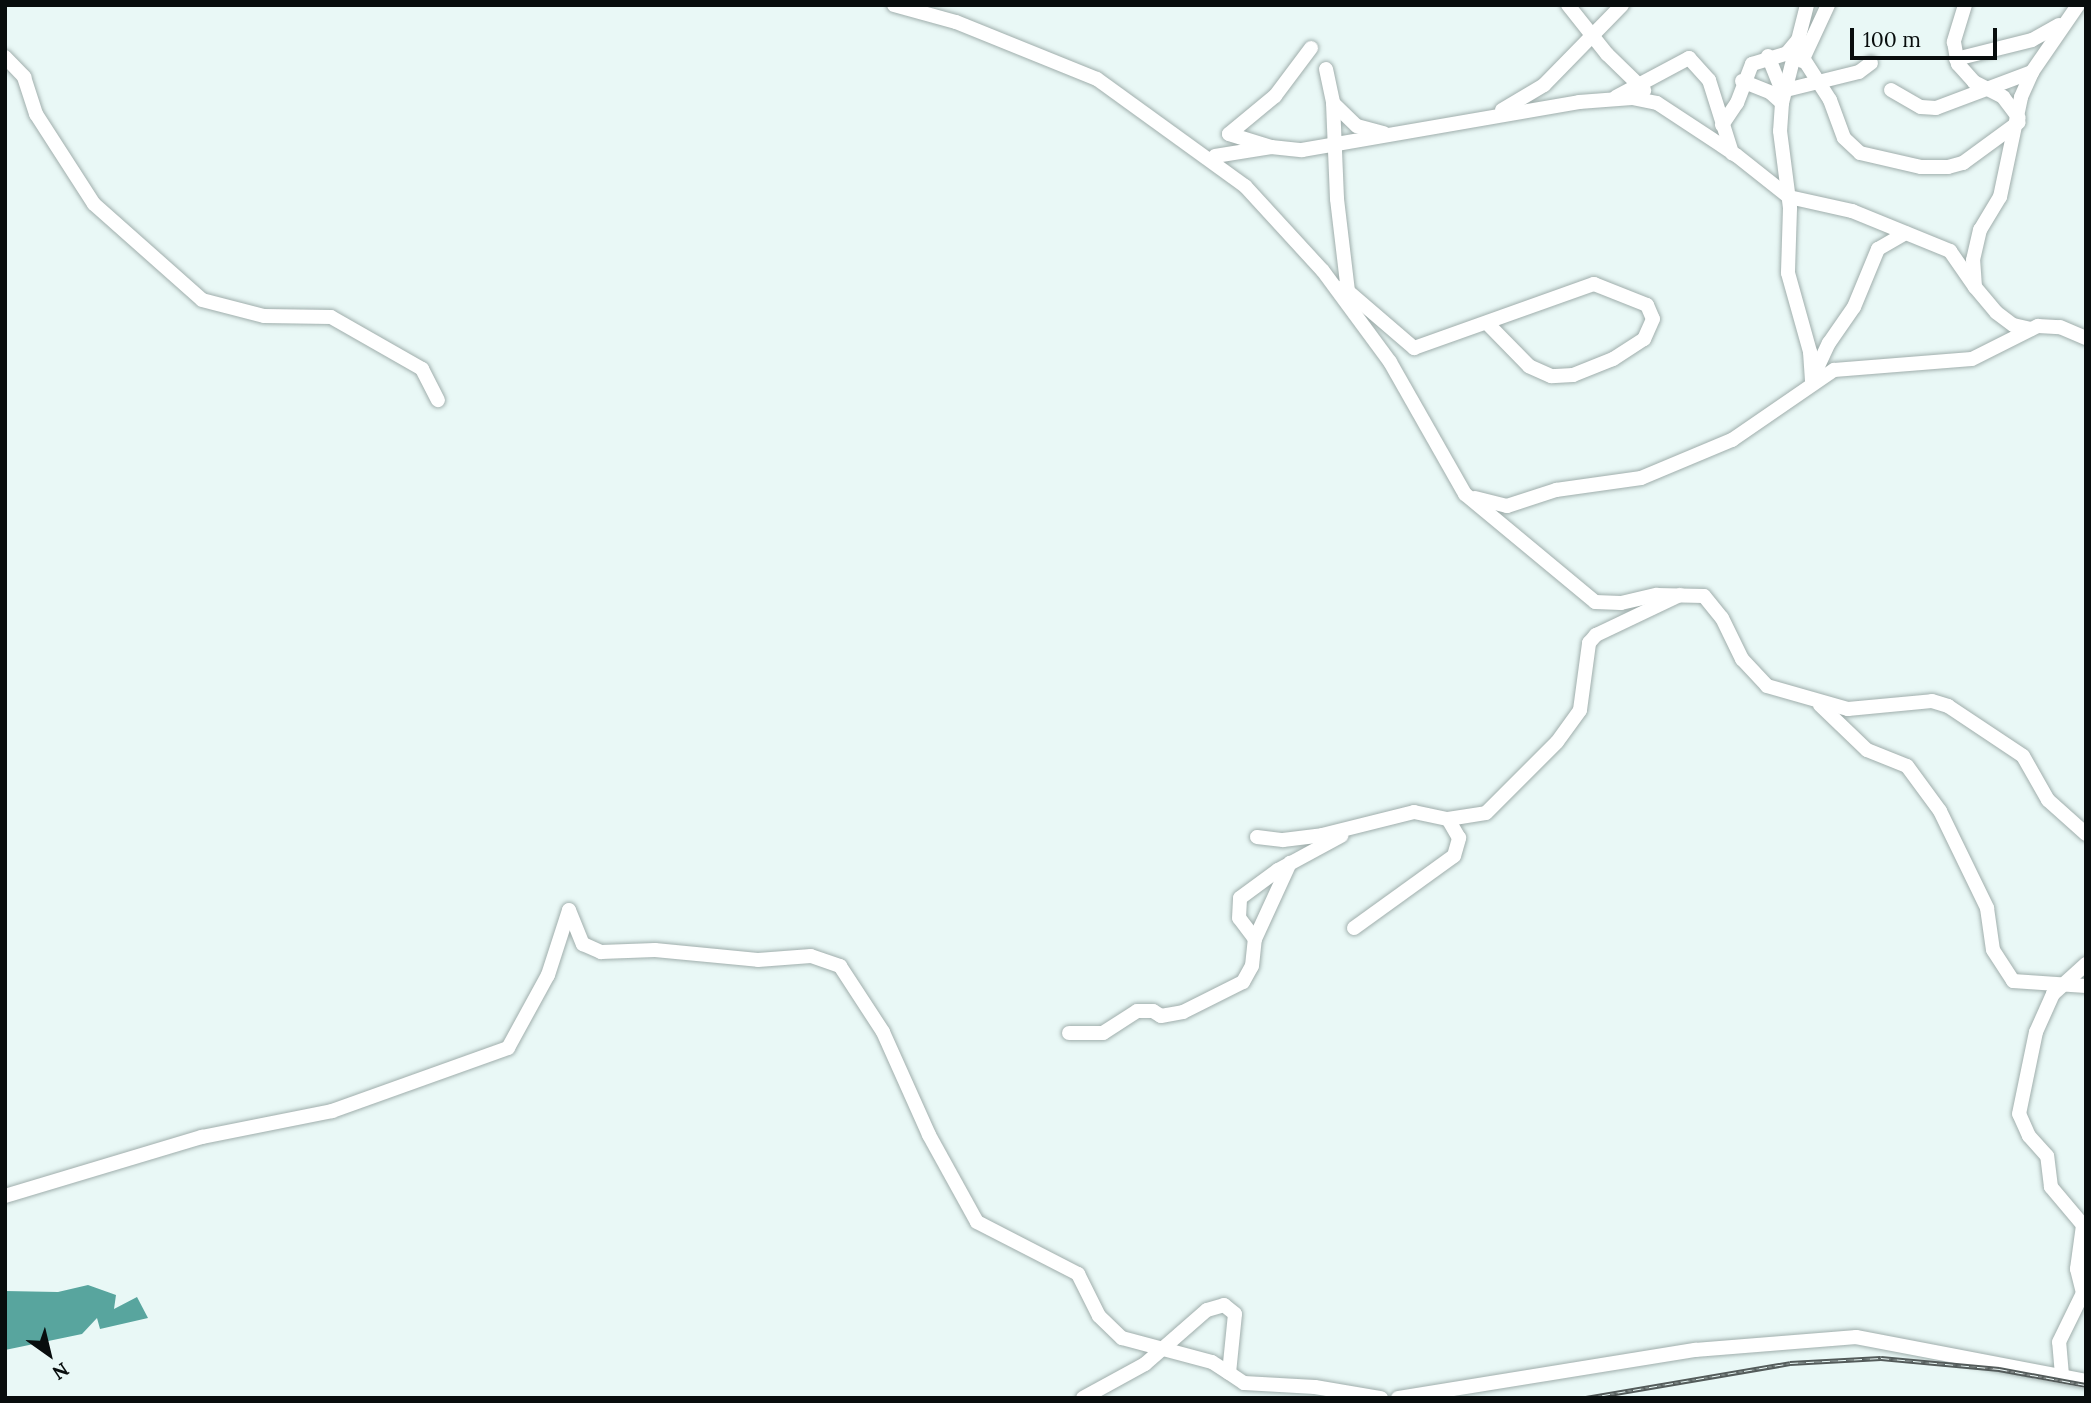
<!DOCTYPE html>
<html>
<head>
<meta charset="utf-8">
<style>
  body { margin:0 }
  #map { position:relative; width:2091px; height:1403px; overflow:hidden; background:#e9f8f6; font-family:Lora,serif }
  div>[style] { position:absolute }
  .water>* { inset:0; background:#58a59e }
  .roads { filter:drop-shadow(0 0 2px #a0aeac) drop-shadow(0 0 2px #a0aeac) }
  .minor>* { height:14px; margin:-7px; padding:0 7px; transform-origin:7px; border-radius:7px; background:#fff }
  .rail>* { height:5px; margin-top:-2.5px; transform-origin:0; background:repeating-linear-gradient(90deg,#e9f8f6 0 8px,#535b5a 0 16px); box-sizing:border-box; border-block:2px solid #535b5a }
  span { translate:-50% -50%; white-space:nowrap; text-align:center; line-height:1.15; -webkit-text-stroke:5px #e9f8f6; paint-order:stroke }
  .frame { position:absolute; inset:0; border:7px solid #080d0d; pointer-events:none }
  .north { position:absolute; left:14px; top:1319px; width:70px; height:70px; -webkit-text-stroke:5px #e9f8f6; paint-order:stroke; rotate:146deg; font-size:19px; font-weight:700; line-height:28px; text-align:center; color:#080d0d }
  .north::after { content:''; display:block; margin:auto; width:24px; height:32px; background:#080d0d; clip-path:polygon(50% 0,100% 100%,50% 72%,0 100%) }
  .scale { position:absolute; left:1850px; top:28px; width:147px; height:32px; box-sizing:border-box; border:4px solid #080d0d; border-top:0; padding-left:9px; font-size:21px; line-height:24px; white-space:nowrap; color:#080d0d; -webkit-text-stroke:5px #e9f8f6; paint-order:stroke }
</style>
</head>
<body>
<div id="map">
  <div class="water">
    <i style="clip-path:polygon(88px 1285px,116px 1295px,114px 1309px,137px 1297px,148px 1318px,100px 1329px,97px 1318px,82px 1334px,5px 1350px,5px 1291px,58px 1292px)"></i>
  </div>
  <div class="roads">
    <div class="minor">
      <i style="left:894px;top:5px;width:64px;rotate:15.3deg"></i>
      <i style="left:956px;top:22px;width:152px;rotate:22deg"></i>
      <i style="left:1097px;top:79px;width:183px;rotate:35.9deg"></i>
      <i style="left:1245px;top:186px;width:115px;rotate:47.5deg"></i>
      <i style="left:1323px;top:271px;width:113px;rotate:53.6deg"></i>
      <i style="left:1390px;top:362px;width:152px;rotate:60.4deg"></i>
      <i style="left:1465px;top:494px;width:169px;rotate:39.7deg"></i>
      <i style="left:1595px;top:602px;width:26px;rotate:2deg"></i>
      <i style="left:1621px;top:603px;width:37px;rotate:-13deg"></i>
      <i style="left:1657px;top:595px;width:47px;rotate:1.2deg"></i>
      <i style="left:1704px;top:596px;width:28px;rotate:51deg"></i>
      <i style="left:1722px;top:618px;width:46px;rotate:64deg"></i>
      <i style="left:1742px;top:659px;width:37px;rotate:47deg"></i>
      <i style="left:1767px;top:686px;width:84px;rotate:15.9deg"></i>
      <i style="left:1848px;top:709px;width:84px;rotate:-5.4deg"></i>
      <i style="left:1932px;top:701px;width:17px;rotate:17deg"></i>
      <i style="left:1948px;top:706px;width:90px;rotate:33.7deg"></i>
      <i style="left:2023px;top:756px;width:51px;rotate:60.4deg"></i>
      <i style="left:2048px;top:800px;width:51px;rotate:41.8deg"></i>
      <i style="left:1568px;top:5px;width:63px;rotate:51.5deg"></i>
      <i style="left:1607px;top:54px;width:52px;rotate:44.2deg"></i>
      <i style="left:1807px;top:5px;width:101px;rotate:104.3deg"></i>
      <i style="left:1782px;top:103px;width:28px;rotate:94deg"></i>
      <i style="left:1780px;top:131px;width:78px;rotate:82.6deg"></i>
      <i style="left:1790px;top:208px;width:65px;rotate:91.8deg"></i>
      <i style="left:1788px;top:273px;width:82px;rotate:74.4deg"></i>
      <i style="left:1810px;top:352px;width:29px;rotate:86deg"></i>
      <i style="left:1965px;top:5px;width:39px;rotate:107deg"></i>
      <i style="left:1954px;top:42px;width:22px;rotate:80deg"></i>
      <i style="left:1958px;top:64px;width:24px;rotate:48deg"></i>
      <i style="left:1974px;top:82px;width:33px;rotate:27deg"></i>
      <i style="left:2003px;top:97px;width:26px;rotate:53deg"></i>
      <i style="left:1800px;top:39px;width:19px;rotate:81deg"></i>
      <i style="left:1803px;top:58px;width:50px;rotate:57.3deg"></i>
      <i style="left:1830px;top:100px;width:40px;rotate:69.8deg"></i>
      <i style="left:1844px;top:138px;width:22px;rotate:43deg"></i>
      <i style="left:1860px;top:153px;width:63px;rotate:12.9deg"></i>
      <i style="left:1921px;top:167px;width:27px"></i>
      <i style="left:1948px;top:167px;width:16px;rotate:-15deg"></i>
      <i style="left:1963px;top:163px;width:69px;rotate:-36.2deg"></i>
      <i style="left:1768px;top:56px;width:40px;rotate:68deg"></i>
      <i style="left:5px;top:57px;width:28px;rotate:46deg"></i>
      <i style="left:24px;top:77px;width:39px;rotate:72deg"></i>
      <i style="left:36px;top:114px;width:107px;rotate:57.2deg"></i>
      <i style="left:94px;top:204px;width:144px;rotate:41.6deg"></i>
      <i style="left:202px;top:300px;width:64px;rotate:14.5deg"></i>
      <i style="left:264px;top:316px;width:67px;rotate:0.9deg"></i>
      <i style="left:331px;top:317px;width:105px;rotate:29.7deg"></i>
      <i style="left:422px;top:369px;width:35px;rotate:63deg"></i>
      <i style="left:1956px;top:59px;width:78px;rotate:-14deg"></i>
      <i style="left:2032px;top:40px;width:31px;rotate:-29deg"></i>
      <i style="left:1802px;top:61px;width:62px;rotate:-65.1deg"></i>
      <i style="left:1326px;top:69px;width:35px;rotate:78deg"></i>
      <i style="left:1333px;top:103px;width:96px;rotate:87.6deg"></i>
      <i style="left:1337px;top:199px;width:93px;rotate:83.2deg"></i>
      <i style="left:1742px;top:81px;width:31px;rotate:22deg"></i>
      <i style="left:1771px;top:93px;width:15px;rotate:42deg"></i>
      <i style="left:1786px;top:90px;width:75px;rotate:-13.9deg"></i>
      <i style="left:1859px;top:72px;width:15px;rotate:-37deg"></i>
      <i style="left:1891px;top:90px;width:34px;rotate:30deg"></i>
      <i style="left:1921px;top:107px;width:15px;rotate:4deg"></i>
      <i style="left:1936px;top:108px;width:103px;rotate:-20.6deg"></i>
      <i style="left:1616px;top:97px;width:83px;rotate:-28.1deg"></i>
      <i style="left:1689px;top:58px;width:30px;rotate:48deg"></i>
      <i style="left:1709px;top:80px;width:77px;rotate:72.5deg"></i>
      <i style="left:1333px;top:103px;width:33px;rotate:44deg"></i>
      <i style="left:1357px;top:126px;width:28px;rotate:15deg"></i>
      <i style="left:1502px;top:110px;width:49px;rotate:-30.8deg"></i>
      <i style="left:1544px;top:85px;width:112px;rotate:-45.7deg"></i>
      <i style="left:1722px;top:125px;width:27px;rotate:-56deg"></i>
      <i style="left:1737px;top:103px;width:42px;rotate:-69deg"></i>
      <i style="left:1752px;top:64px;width:37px;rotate:-17deg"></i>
      <i style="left:1787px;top:53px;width:16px;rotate:-50deg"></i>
      <i style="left:1271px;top:147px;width:31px;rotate:6deg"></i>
      <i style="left:1302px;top:150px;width:281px;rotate:-9.8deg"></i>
      <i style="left:1579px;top:102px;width:53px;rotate:-4.3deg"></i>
      <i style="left:1632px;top:98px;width:25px;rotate:11deg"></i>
      <i style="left:1657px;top:103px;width:95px;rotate:33.4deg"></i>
      <i style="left:1736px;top:155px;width:68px;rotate:38.4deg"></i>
      <i style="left:1789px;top:197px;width:65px;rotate:12.5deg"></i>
      <i style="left:1852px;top:211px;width:106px;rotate:22.2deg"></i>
      <i style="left:1950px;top:251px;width:44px;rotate:55.2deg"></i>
      <i style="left:1215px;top:156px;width:57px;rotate:-9.1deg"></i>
      <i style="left:1271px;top:147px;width:44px;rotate:-162.8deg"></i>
      <i style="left:1229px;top:134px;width:60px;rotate:-39.6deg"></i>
      <i style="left:1275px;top:96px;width:60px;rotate:-53.1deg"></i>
      <i style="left:1343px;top:287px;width:94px;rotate:40.7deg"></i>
      <i style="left:1414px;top:348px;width:191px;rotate:-19.6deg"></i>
      <i style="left:1594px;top:284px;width:57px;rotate:21.6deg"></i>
      <i style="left:1647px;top:305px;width:15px;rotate:67deg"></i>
      <i style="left:1653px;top:319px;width:22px;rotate:114deg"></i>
      <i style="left:1644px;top:339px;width:37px;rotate:147deg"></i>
      <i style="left:1613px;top:359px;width:43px;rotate:158.2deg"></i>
      <i style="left:1573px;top:375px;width:22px;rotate:177deg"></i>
      <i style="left:1551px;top:376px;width:24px;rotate:-156deg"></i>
      <i style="left:1529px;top:366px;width:59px;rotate:-134.3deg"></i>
      <i style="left:2031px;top:329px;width:18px;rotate:-167deg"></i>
      <i style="left:2013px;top:325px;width:21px;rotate:-143deg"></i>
      <i style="left:1996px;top:312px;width:33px;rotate:-130deg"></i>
      <i style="left:1975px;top:287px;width:27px;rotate:-94deg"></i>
      <i style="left:1973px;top:260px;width:31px;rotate:-77deg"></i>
      <i style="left:1980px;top:230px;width:39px;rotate:-59deg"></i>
      <i style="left:2000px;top:197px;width:102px;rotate:-78.1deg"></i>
      <i style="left:2021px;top:97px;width:27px;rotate:-66deg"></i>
      <i style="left:2032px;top:72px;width:81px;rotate:-55.5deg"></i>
      <i style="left:1812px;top:379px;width:40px;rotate:-65deg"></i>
      <i style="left:1829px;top:343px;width:44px;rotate:-55.2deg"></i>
      <i style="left:1854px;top:307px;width:63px;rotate:-67.5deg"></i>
      <i style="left:1878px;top:249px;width:32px;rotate:-30deg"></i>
      <i style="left:1475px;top:498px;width:33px;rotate:14deg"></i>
      <i style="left:1507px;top:506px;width:52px;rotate:-18.1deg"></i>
      <i style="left:1556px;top:490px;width:86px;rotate:-8deg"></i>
      <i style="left:1641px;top:478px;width:99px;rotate:-22.7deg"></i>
      <i style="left:1732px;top:440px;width:124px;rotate:-34.5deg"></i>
      <i style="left:1834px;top:370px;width:138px;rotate:-4.6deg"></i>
      <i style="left:1972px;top:359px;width:74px;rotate:-26.6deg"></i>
      <i style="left:2038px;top:326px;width:22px;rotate:3deg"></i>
      <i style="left:2060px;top:327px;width:28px;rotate:23deg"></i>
      <i style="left:1820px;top:705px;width:65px;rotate:43.8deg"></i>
      <i style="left:1867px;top:750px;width:43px;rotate:21.8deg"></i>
      <i style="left:1907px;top:766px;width:56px;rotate:53.7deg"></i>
      <i style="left:1940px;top:811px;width:108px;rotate:64.1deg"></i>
      <i style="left:1987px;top:908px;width:42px;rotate:81.9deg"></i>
      <i style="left:1993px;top:950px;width:37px;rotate:57deg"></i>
      <i style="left:2013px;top:981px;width:73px;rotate:3.9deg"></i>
      <i style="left:1257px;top:837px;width:26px;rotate:7deg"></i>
      <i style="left:1283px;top:840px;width:39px;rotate:-7deg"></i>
      <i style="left:1322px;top:835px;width:95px;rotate:-14deg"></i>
      <i style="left:1414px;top:812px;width:35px;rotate:12deg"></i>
      <i style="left:1448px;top:819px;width:38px;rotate:-9deg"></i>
      <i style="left:1486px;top:813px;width:100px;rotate:-45deg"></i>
      <i style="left:1557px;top:742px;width:39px;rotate:-54deg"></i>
      <i style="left:1580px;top:710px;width:68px;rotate:-82.3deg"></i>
      <i style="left:1589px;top:643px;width:11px;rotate:-49deg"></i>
      <i style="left:1596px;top:635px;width:93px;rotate:-25.5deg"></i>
      <i style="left:569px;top:910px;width:37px;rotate:68deg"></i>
      <i style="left:583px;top:944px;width:20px;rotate:24deg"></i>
      <i style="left:601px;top:952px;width:54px;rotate:-2.1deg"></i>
      <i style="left:655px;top:950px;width:103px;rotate:5.5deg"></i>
      <i style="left:758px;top:960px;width:53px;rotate:-4.3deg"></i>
      <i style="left:811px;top:956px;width:31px;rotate:19deg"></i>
      <i style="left:840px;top:966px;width:79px;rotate:56.9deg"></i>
      <i style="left:883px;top:1032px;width:113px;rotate:65.9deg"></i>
      <i style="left:929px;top:1135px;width:99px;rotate:61.1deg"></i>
      <i style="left:977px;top:1222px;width:114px;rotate:27.2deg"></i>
      <i style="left:1078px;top:1274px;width:47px;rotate:63.4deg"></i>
      <i style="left:1099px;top:1316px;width:32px;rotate:44deg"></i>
      <i style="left:1122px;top:1338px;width:93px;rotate:14.9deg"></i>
      <i style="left:1212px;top:1362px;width:20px;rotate:33deg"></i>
      <i style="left:1354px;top:928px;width:123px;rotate:-35.8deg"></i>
      <i style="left:1454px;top:856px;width:19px;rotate:-74deg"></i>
      <i style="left:1459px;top:838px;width:22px;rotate:-120deg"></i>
      <i style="left:1255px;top:939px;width:84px;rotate:-65.3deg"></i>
      <i style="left:1069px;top:1033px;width:34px"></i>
      <i style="left:1103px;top:1033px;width:40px;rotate:-32.9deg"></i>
      <i style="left:1137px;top:1011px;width:16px"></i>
      <i style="left:1153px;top:1011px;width:9px;rotate:32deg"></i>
      <i style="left:1161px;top:1016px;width:22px;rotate:-10deg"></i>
      <i style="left:1183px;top:1012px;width:67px;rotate:-26.6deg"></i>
      <i style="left:1243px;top:982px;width:18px;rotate:-61deg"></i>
      <i style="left:1252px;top:966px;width:27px;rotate:-84deg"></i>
      <i style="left:1255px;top:939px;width:26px;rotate:-127deg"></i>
      <i style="left:1239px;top:918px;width:20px;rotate:-87deg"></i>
      <i style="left:1240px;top:898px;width:47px;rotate:-36.4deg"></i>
      <i style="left:1278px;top:870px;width:72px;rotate:-28.4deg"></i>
      <i style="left:5px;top:1196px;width:206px;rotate:-16.7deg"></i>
      <i style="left:202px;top:1137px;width:133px;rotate:-11.3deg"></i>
      <i style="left:332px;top:1111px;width:187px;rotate:-19.7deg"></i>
      <i style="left:508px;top:1048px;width:83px;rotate:-61.3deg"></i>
      <i style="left:548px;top:975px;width:68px;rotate:-72.1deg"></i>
      <i style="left:2062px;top:1375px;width:33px;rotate:-95deg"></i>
      <i style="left:2059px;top:1342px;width:55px;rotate:-63.9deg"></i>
      <i style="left:2083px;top:1293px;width:25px;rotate:-104deg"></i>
      <i style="left:2077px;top:1269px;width:44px;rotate:-82.2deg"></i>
      <i style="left:2083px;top:1225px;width:50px;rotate:-130.1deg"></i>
      <i style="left:2051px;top:1187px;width:31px;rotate:-97deg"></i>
      <i style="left:2047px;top:1156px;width:27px;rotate:-132deg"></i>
      <i style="left:2029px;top:1136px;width:24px;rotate:-114deg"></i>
      <i style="left:2019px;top:1114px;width:84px;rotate:-78.3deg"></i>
      <i style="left:2036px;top:1032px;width:42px;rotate:-65.9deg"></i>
      <i style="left:2053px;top:994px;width:45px;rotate:-42.3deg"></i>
      <i style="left:1083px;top:1398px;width:71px;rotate:-28.7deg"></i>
      <i style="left:1145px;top:1364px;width:82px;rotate:-41.1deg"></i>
      <i style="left:1207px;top:1310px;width:18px;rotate:-16deg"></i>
      <i style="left:1224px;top:1305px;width:14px;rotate:39deg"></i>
      <i style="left:1235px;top:1314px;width:59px;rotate:95.8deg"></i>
      <i style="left:1229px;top:1373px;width:18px;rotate:34deg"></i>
      <i style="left:1244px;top:1383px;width:71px;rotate:3.2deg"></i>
      <i style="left:1315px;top:1387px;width:67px;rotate:9.5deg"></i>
      <i style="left:1398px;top:1398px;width:301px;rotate:-9.2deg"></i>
      <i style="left:1695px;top:1350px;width:162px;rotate:-4.6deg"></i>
      <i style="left:1856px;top:1337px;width:234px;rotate:10.8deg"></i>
    </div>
  </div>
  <div class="rail">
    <i style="left:1586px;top:1398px;width:207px;rotate:-9.7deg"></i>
    <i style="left:1790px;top:1363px;width:91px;rotate:-3.1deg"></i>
    <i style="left:1881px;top:1358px;width:119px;rotate:5.3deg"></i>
    <i style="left:1999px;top:1369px;width:88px;rotate:10.4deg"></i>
  </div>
  <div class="frame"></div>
  <div class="north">N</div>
  <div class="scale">100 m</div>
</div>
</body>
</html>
